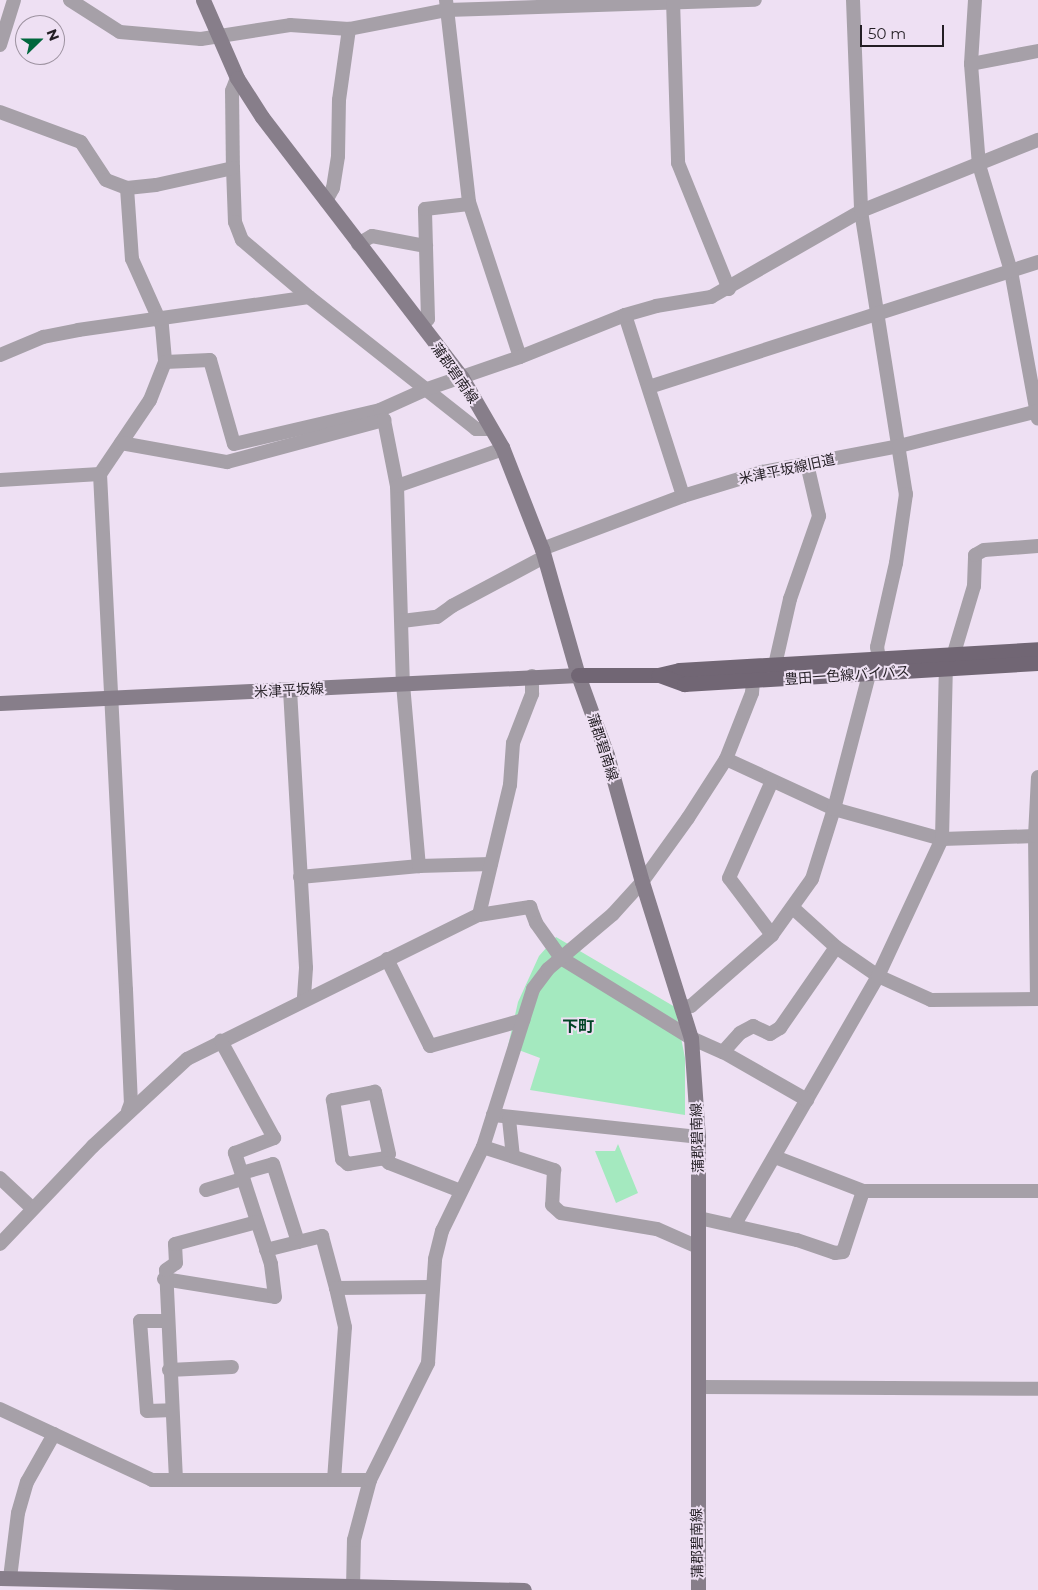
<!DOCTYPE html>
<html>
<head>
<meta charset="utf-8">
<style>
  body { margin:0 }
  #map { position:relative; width:1038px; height:1590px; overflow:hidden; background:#eee0f3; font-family:Montserrat,"Noto Sans JP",sans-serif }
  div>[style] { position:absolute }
  .green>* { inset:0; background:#a4e9bf }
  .street>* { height:14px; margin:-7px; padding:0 7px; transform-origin:7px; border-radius:7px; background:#a6a0a8 }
  .secondary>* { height:15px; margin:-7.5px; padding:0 7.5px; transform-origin:7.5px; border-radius:7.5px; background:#877e8a }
  .primary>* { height:15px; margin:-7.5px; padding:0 7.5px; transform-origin:7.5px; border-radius:7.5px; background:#716674 }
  span { translate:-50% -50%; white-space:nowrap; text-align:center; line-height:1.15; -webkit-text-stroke:4px #eee0f3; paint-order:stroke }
  .street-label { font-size:14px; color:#231e24 }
  .quarter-label { font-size:16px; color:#004325; font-weight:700 }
  .north { position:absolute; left:15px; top:15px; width:50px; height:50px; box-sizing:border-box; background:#eee0f3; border:1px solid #9d92a0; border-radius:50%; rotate:68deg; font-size:14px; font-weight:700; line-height:20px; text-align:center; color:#231e24 }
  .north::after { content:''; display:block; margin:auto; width:18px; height:22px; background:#00673d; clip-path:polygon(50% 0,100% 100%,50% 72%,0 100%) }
  .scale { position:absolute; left:860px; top:25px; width:84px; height:22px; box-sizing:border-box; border:2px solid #231e24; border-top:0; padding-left:6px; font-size:15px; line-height:18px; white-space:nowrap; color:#231e24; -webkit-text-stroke:4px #eee0f3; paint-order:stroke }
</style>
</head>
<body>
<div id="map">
  <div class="green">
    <i style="clip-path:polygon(556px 937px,675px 1007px,685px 1058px,685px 1115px,530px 1090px,540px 1058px,508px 1046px,518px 1002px,539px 956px)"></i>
    <i style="clip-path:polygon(618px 1144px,638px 1193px,616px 1203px,595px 1151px,615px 1151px)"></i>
  </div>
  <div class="street">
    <i style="left:70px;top:0;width:59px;rotate:32.6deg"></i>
    <i style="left:120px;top:32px;width:81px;rotate:4.9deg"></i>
    <i style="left:201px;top:39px;width:90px;rotate:-8.9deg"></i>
    <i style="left:290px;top:25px;width:59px;rotate:3.9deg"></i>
    <i style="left:349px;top:29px;width:100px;rotate:-11deg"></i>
    <i style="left:447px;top:10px;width:308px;rotate:-1.9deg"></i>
    <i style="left:446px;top:0;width:203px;rotate:83.5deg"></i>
    <i style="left:469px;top:202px;width:163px;rotate:71.8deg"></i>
    <i style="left:673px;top:0;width:163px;rotate:88.2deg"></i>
    <i style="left:678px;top:163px;width:136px;rotate:68deg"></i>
    <i style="left:853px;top:0;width:211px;rotate:87.8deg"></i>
    <i style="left:861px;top:211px;width:287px;rotate:81deg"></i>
    <i style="left:906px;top:494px;width:70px;rotate:98.2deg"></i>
    <i style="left:896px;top:563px;width:86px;rotate:102.7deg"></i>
    <i style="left:877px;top:647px;width:11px;rotate:80deg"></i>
    <i style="left:975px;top:0;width:64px;rotate:93.6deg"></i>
    <i style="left:971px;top:64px;width:101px;rotate:85.5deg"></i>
    <i style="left:979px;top:165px;width:111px;rotate:73.2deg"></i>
    <i style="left:1011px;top:271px;width:150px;rotate:79.7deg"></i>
    <i style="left:0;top:45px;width:47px;rotate:-72.7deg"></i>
    <i style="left:971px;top:64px;width:68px;rotate:-11deg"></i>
    <i style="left:237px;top:78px;width:14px;rotate:111deg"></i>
    <i style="left:232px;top:91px;width:77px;rotate:89.3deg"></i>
    <i style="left:233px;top:168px;width:54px;rotate:87.9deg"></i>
    <i style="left:235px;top:222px;width:19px;rotate:69deg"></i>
    <i style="left:242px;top:240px;width:88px;rotate:40.4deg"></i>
    <i style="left:309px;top:297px;width:213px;rotate:38.3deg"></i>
    <i style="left:476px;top:429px;width:15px"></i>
    <i style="left:0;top:112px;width:86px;rotate:20.3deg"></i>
    <i style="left:81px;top:142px;width:45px;rotate:56.7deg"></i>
    <i style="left:106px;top:180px;width:22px;rotate:21deg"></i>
    <i style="left:127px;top:188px;width:29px;rotate:-6deg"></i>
    <i style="left:156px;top:185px;width:79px;rotate:-12.4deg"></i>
    <i style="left:127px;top:188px;width:71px;rotate:86deg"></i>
    <i style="left:132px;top:259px;width:73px;rotate:65.9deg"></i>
    <i style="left:162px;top:326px;width:36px;rotate:85deg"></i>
    <i style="left:165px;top:362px;width:41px;rotate:111.5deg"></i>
    <i style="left:150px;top:400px;width:89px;rotate:124deg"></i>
    <i style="left:100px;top:474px;width:517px;rotate:87.12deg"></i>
    <i style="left:126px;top:990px;width:113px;rotate:87.5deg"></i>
    <i style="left:131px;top:1103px;width:9px;rotate:111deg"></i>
    <i style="left:326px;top:201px;width:15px;rotate:-62deg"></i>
    <i style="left:333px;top:188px;width:32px;rotate:-81deg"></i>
    <i style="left:338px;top:156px;width:56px;rotate:-89deg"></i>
    <i style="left:339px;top:100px;width:72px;rotate:-82deg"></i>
    <i style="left:358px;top:244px;width:16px;rotate:-30deg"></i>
    <i style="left:372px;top:236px;width:55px;rotate:10.5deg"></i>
    <i style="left:625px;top:315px;width:190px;rotate:72.2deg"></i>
    <i style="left:422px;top:326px;width:9px;rotate:-49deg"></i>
    <i style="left:428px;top:319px;width:110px;rotate:-91.6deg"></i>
    <i style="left:425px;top:209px;width:44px;rotate:-6.5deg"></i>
    <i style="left:0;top:355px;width:47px;rotate:-22.7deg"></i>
    <i style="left:43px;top:337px;width:36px;rotate:-11deg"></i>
    <i style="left:78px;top:330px;width:233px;rotate:-8.1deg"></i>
    <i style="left:165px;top:362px;width:45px;rotate:-2.5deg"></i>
    <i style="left:210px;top:360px;width:87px;rotate:74.1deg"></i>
    <i style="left:234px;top:444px;width:150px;rotate:-13.1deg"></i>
    <i style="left:380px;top:410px;width:51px;rotate:-24.1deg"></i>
    <i style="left:427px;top:389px;width:98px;rotate:-19deg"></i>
    <i style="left:520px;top:357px;width:113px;rotate:-21.8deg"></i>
    <i style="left:625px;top:315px;width:32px;rotate:-16deg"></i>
    <i style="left:656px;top:306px;width:56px;rotate:-9.3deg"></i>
    <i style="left:711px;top:297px;width:173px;rotate:-29.8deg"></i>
    <i style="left:861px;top:211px;width:191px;rotate:-21.9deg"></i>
    <i style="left:649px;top:387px;width:409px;rotate:-17.8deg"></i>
    <i style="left:121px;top:443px;width:108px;rotate:10.2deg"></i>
    <i style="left:227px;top:462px;width:163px;rotate:-15deg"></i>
    <i style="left:384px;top:420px;width:67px;rotate:78.9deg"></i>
    <i style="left:397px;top:486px;width:198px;rotate:88.3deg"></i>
    <i style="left:403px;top:684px;width:183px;rotate:85deg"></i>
    <i style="left:0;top:480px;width:100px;rotate:-3.4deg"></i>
    <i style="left:397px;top:486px;width:112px;rotate:-19.2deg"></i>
    <i style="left:542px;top:549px;width:151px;rotate:-20.6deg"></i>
    <i style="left:683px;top:496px;width:83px;rotate:-16.9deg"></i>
    <i style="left:762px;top:472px;width:139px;rotate:-10.7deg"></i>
    <i style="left:899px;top:446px;width:143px;rotate:-14.1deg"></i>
    <i style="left:402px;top:621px;width:35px;rotate:-7deg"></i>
    <i style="left:437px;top:617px;width:19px;rotate:-36deg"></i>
    <i style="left:452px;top:606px;width:104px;rotate:-28deg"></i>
    <i style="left:954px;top:653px;width:70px;rotate:-73.4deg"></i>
    <i style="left:974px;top:586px;width:31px;rotate:-88deg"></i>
    <i style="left:975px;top:555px;width:10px;rotate:-29deg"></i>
    <i style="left:984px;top:550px;width:54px;rotate:-4.2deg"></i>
    <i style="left:775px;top:665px;width:68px;rotate:-77.2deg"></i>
    <i style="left:790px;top:599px;width:88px;rotate:-70.7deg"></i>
    <i style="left:819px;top:516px;width:53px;rotate:-103deg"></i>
    <i style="left:290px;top:690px;width:278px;rotate:86.7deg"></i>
    <i style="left:306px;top:968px;width:32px;rotate:94deg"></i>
    <i style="left:726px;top:759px;width:119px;rotate:24.8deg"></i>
    <i style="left:834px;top:809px;width:112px;rotate:15.5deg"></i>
    <i style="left:942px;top:839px;width:93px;rotate:-1.8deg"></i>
    <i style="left:300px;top:877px;width:120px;rotate:-5.3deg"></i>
    <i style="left:419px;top:866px;width:72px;rotate:-1.6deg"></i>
    <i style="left:793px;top:908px;width:58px;rotate:42.2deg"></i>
    <i style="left:836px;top:947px;width:51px;rotate:34.6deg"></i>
    <i style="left:878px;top:976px;width:58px;rotate:24.4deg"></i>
    <i style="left:931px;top:1000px;width:107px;rotate:-0.5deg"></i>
    <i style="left:479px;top:915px;width:134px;rotate:-76.6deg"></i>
    <i style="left:510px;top:785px;width:42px;rotate:-85.9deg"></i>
    <i style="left:513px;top:743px;width:53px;rotate:-68.8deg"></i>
    <i style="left:532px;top:694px;width:18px;rotate:-90deg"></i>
    <i style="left:772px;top:935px;width:71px;rotate:-127deg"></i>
    <i style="left:729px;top:878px;width:106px;rotate:-66.1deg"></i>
    <i style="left:387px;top:959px;width:97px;rotate:63.7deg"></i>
    <i style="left:430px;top:1046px;width:97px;rotate:-15.6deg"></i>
    <i style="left:1037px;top:999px;width:163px;rotate:-90.7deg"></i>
    <i style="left:1035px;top:836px;width:59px;rotate:-87.1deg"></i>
    <i style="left:682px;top:1007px;width:9px;rotate:-6deg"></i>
    <i style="left:691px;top:1006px;width:108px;rotate:-41.2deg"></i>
    <i style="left:772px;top:935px;width:69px;rotate:-54.5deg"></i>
    <i style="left:812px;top:879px;width:73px;rotate:-72.6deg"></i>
    <i style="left:834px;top:809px;width:138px;rotate:-75.4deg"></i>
    <i style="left:723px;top:1052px;width:25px;rotate:-48deg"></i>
    <i style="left:740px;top:1033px;width:15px;rotate:-28deg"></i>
    <i style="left:753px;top:1026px;width:19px;rotate:25deg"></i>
    <i style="left:770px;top:1034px;width:12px;rotate:-31deg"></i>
    <i style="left:780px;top:1028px;width:98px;rotate:-55.3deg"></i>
    <i style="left:493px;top:1115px;width:206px;rotate:6.1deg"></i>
    <i style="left:509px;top:1119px;width:37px;rotate:84deg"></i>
    <i style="left:483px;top:1147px;width:75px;rotate:17.9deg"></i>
    <i style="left:554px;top:1170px;width:35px;rotate:93deg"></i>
    <i style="left:552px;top:1205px;width:12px;rotate:42deg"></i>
    <i style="left:561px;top:1213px;width:97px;rotate:9.5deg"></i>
    <i style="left:657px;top:1229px;width:45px;rotate:23.7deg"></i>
    <i style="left:775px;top:1157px;width:94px;rotate:21.1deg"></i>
    <i style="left:863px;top:1191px;width:175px"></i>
    <i style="left:385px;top:1159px;width:6px;rotate:-51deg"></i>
    <i style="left:389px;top:1154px;width:64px;rotate:-102.7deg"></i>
    <i style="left:375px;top:1092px;width:43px;rotate:169.2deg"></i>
    <i style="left:333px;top:1100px;width:60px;rotate:81.3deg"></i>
    <i style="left:342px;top:1159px;width:8px;rotate:40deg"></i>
    <i style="left:348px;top:1164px;width:36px;rotate:-9deg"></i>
    <i style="left:384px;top:1158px;width:7px;rotate:45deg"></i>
    <i style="left:389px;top:1163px;width:77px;rotate:21.3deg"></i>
    <i style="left:242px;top:1173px;width:32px;rotate:-16deg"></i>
    <i style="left:273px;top:1164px;width:82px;rotate:72.2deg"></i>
    <i style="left:0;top:1178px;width:45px;rotate:43.2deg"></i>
    <i style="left:206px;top:1190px;width:39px;rotate:-17deg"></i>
    <i style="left:699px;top:1218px;width:100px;rotate:12.7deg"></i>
    <i style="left:797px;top:1240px;width:40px;rotate:18.9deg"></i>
    <i style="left:835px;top:1253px;width:8px;rotate:-7deg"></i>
    <i style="left:843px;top:1252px;width:64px;rotate:-71.8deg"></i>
    <i style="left:735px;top:1224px;width:286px;rotate:-60deg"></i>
    <i style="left:878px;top:976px;width:151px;rotate:-65deg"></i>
    <i style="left:942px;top:839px;width:171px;rotate:-88.7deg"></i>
    <i style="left:0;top:1244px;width:135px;rotate:-46.5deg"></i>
    <i style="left:93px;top:1146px;width:128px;rotate:-42.8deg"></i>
    <i style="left:187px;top:1059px;width:326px;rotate:-26.3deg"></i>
    <i style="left:479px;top:915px;width:52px;rotate:-8.9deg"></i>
    <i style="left:530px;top:907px;width:17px;rotate:69deg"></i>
    <i style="left:536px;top:923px;width:43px;rotate:54.5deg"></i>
    <i style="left:561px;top:958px;width:153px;rotate:31.6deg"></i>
    <i style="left:691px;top:1038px;width:35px;rotate:24deg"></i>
    <i style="left:723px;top:1052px;width:97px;rotate:29.7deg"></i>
    <i style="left:266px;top:1250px;width:58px;rotate:-14deg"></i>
    <i style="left:322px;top:1236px;width:54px;rotate:74.9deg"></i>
    <i style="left:336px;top:1288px;width:96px;rotate:-0.6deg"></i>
    <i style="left:164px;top:1279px;width:112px;rotate:9.2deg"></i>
    <i style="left:275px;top:1297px;width:33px;rotate:-97deg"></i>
    <i style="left:271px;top:1264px;width:117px;rotate:-108deg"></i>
    <i style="left:235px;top:1153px;width:42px;rotate:-21deg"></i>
    <i style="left:274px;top:1138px;width:111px;rotate:-118.7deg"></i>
    <i style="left:167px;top:1321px;width:27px;rotate:180deg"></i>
    <i style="left:140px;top:1321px;width:90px;rotate:85.6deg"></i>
    <i style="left:147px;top:1411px;width:25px;rotate:-2deg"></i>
    <i style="left:169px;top:1370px;width:63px;rotate:-2.7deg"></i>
    <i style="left:699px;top:1387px;width:339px;rotate:0.3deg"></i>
    <i style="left:0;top:1409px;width:168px;rotate:25deg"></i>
    <i style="left:152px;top:1480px;width:218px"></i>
    <i style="left:176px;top:1480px;width:210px;rotate:-92.7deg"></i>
    <i style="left:166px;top:1270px;width:12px;rotate:-35deg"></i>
    <i style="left:176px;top:1263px;width:19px;rotate:-93deg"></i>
    <i style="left:175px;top:1244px;width:85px;rotate:-15deg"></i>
    <i style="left:334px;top:1480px;width:153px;rotate:-85.9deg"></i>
    <i style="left:345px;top:1327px;width:40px;rotate:-103deg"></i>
    <i style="left:10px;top:1578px;width:65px;rotate:-83deg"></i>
    <i style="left:18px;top:1513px;width:32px;rotate:-74deg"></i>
    <i style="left:27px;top:1482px;width:55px;rotate:-60.6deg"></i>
    <i style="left:353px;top:1590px;width:50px;rotate:-88.9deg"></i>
    <i style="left:354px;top:1540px;width:62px;rotate:-75.1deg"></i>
    <i style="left:370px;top:1480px;width:131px;rotate:-63.6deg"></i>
    <i style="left:428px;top:1363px;width:104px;rotate:-86.1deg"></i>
    <i style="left:435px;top:1259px;width:29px;rotate:-76deg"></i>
    <i style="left:442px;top:1231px;width:93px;rotate:-64deg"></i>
    <i style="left:483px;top:1147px;width:166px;rotate:-72.4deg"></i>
    <i style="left:533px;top:989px;width:25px;rotate:-53deg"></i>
    <i style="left:548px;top:969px;width:85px;rotate:-40.2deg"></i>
    <i style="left:613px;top:914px;width:43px;rotate:-47.8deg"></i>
    <i style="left:642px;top:882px;width:79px;rotate:-54.3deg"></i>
    <i style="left:688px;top:818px;width:70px;rotate:-57.2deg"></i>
    <i style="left:726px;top:759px;width:71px;rotate:-68.5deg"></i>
    <i style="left:752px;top:693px;width:12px;rotate:-85deg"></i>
  </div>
  <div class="secondary">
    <i style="left:203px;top:0;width:85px;rotate:66.4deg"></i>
    <i style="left:237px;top:78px;width:46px;rotate:57.3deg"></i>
    <i style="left:262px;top:117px;width:329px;rotate:52.5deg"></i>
    <i style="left:462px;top:378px;width:80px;rotate:59.9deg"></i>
    <i style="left:502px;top:447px;width:110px;rotate:68.6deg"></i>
    <i style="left:542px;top:549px;width:131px;rotate:74.1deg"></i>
    <i style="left:578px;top:675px;width:85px;rotate:70.1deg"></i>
    <i style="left:607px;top:755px;width:132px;rotate:74.6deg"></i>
    <i style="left:642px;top:882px;width:164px;rotate:72.6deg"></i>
    <i style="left:691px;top:1038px;width:99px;rotate:86deg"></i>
    <i style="left:698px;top:1137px;width:453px;rotate:90deg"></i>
    <i style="left:0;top:703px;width:579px;rotate:-2.77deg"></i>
    <i style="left:0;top:1578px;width:524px;rotate:1.31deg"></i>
  </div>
  <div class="primary">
    <i style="left:578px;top:675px;width:80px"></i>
    <i style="left:658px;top:675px;width:22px;rotate:-13deg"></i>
    <i style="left:679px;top:670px;width:360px;rotate:-3.3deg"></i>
    <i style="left:659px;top:675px;width:27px;rotate:20deg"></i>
    <i style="left:684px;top:684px;width:355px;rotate:-3.4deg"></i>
  </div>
  <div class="street-label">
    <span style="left:455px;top:373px;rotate:55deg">蒲郡碧南線</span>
    <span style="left:787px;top:469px;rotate:-12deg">米津平坂線旧道</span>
    <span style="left:847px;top:675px;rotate:-4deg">豊田一色線バイパス</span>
    <span style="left:289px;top:690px;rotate:-3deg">米津平坂線</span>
    <span style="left:603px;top:747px;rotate:72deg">蒲郡碧南線</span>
    <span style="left:697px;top:1138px;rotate:-92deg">蒲郡碧南線</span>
    <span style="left:697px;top:1543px;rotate:-91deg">蒲郡碧南線</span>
  </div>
  <div class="quarter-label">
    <span style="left:578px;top:1027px">下町</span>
  </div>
  <div class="north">N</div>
  <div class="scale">50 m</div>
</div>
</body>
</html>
